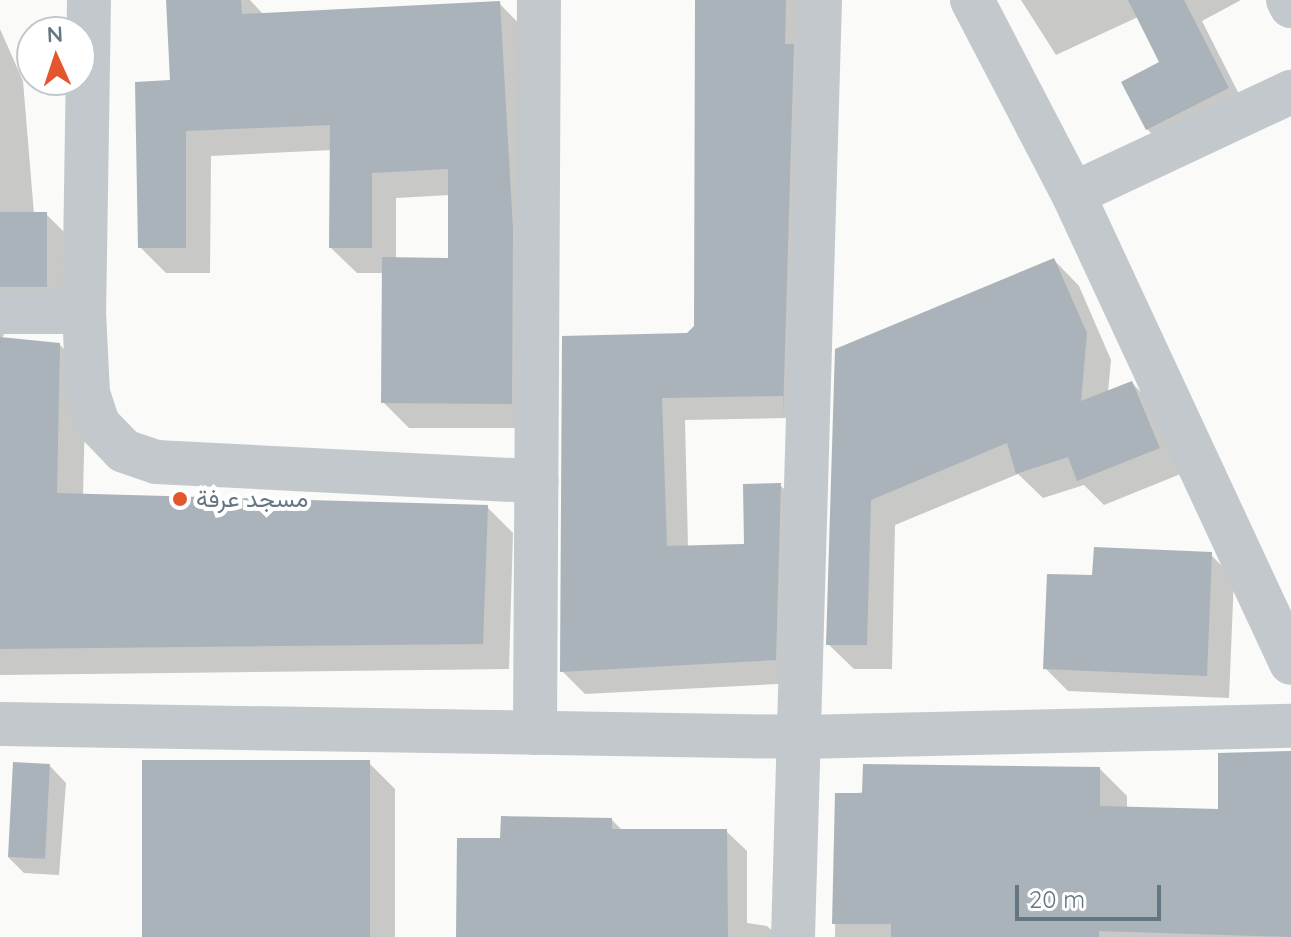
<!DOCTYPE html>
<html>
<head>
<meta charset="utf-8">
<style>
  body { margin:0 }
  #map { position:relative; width:1291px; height:937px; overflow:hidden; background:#fafaf8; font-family:Quicksand,Vazirmatn,sans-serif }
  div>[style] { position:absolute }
  .shadow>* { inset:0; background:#0003 }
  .building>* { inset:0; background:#aab3b9; transform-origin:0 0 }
  .minor>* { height:44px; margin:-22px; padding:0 22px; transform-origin:22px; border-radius:22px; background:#c3c8cc }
  .tertiary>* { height:44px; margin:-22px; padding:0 22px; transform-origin:22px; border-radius:22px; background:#c3c8cc }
  .dots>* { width:22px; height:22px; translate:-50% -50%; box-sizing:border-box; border:4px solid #fff; border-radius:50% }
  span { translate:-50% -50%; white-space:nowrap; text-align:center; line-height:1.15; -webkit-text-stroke:8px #fff; paint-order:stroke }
  .poi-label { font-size:24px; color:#657683 }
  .left { translate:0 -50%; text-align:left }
  .north { position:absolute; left:16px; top:16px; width:80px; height:80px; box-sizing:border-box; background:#fff; border:2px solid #c1c8cd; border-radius:50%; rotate:357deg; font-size:22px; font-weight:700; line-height:32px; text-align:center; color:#657683 }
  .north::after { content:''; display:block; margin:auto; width:28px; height:36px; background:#e4572e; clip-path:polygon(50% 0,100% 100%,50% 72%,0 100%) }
  .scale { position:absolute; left:1015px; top:885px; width:146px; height:36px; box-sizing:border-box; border:4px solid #657683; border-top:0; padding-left:10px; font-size:24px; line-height:28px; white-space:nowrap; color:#657683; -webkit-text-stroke:6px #fff; paint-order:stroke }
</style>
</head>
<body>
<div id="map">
  <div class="shadow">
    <i style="clip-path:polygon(evenodd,168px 0,250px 0,264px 15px,499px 3px,524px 29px,537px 428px,409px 428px,383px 402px,384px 273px,357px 273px,331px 248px,332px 150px,211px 156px,210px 273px,166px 273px,140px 247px,172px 82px,168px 0,450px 195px,450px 260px,396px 259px,396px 198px,450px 195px)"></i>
    <i style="clip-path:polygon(697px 0,808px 0,788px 418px,685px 420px,688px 547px,746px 546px,780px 485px,803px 508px,798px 683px,585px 694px,562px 671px,564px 338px,687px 335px,696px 327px)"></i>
    <i style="clip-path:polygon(1021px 0,1241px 0,1202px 21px,1245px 106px,1165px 147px,1147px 129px,1161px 63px,1138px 17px,1056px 55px)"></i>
    <i style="clip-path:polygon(0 29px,23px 81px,34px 214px,46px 214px,72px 240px,74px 313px,15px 316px,2px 338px,60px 345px,86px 371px,83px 496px,487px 507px,513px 533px,509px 669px,0 675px)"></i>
    <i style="clip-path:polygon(1054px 260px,1079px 286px,1111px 360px,1108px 392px,1132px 383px,1157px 408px,1183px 473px,1104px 505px,1084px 485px,1043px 498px,1018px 474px,895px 525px,892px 669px,854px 669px,828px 644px,837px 351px)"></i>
    <i style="clip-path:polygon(1211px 555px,1234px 578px,1229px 698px,1068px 691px,1045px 668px,1094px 577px)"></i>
    <i style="clip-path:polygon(1291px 752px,1291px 937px,835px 937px,837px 795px,1100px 769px,1127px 796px,1127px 809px,1220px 811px)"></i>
    <i style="clip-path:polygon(369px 763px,395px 789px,395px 937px,143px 937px)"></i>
    <i style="clip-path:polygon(50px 766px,66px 783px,59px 875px,24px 873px,8px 857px)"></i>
    <i style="clip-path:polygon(612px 820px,623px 831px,726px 831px,747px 851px,747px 923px,767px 926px,779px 937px,458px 937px,502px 840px)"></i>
  </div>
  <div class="building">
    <i style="clip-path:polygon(166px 0,241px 0,242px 14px,500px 1px,513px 229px,512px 404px,381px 403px,382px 257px,448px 258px,448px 169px,372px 173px,372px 248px,329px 248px,330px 125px,186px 131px,186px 248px,138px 248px,135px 82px,170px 80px)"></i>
    <i style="clip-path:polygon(695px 0,786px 0,785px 44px,794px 44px,783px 417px,783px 396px,662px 398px,667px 546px,744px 544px,743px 484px,781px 483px,776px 660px,560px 672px,562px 336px,687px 333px,694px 326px)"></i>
    <i style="clip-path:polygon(1128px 0,1184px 0,1229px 88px,1146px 130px,1121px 82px,1159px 62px)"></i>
    <i style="left:0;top:212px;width:47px;height:75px"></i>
    <i style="clip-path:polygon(1054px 258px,1087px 333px,1081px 401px,1132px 381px,1160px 448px,1077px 481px,1068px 457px,1016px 474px,1007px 443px,871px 500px,867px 645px,826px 645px,835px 349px)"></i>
    <i style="clip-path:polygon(0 337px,60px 343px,57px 493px,488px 505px,483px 644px,0 649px)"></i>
    <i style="clip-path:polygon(1094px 547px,1212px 552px,1207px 676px,1043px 669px,1047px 574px,1092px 575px)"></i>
    <i style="clip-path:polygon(1291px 751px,1291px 937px,1099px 931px,1099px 937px,891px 937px,891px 924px,832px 924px,835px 793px,862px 793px,863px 764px,1100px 767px,1100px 806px,1218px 809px,1218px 753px)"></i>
    <i style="left:142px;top:760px;width:228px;height:177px"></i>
    <i style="left:13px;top:762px;width:37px;height:95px;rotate:3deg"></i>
    <i style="clip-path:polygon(501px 816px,612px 818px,612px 829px,727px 829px,728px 937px,456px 937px,457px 838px,500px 838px)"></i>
  </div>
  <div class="minor">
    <i style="left:89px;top:0;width:312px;rotate:90.9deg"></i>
    <i style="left:84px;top:312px;width:81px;rotate:87.2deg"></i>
    <i style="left:88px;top:393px;width:33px;rotate:72deg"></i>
    <i style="left:98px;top:424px;width:37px;rotate:46deg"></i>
    <i style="left:124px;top:451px;width:34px;rotate:19deg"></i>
    <i style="left:156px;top:462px;width:381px;rotate:2.9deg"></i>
    <i style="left:972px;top:0;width:219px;rotate:62.5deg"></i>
    <i style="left:1073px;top:194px;width:517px;rotate:65.07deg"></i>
    <i style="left:1288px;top:0;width:7px;rotate:63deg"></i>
    <i style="left:1073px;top:194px;width:241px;rotate:-25.1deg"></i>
    <i style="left:0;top:312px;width:84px"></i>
    <i style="left:535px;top:733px;width:733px;rotate:-89.69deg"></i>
    <i style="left:793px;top:937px;width:937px;rotate:-88.35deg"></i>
  </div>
  <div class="tertiary">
    <i style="left:0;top:724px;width:800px;rotate:0.93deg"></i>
    <i style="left:800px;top:737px;width:491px;rotate:-1.3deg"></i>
  </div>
  <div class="dots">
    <i style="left:180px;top:499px;background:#e4572e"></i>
  </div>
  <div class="poi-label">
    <span class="left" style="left:196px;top:499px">مسجد عرفة</span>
  </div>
  <div class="north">N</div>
  <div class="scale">20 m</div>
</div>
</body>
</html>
